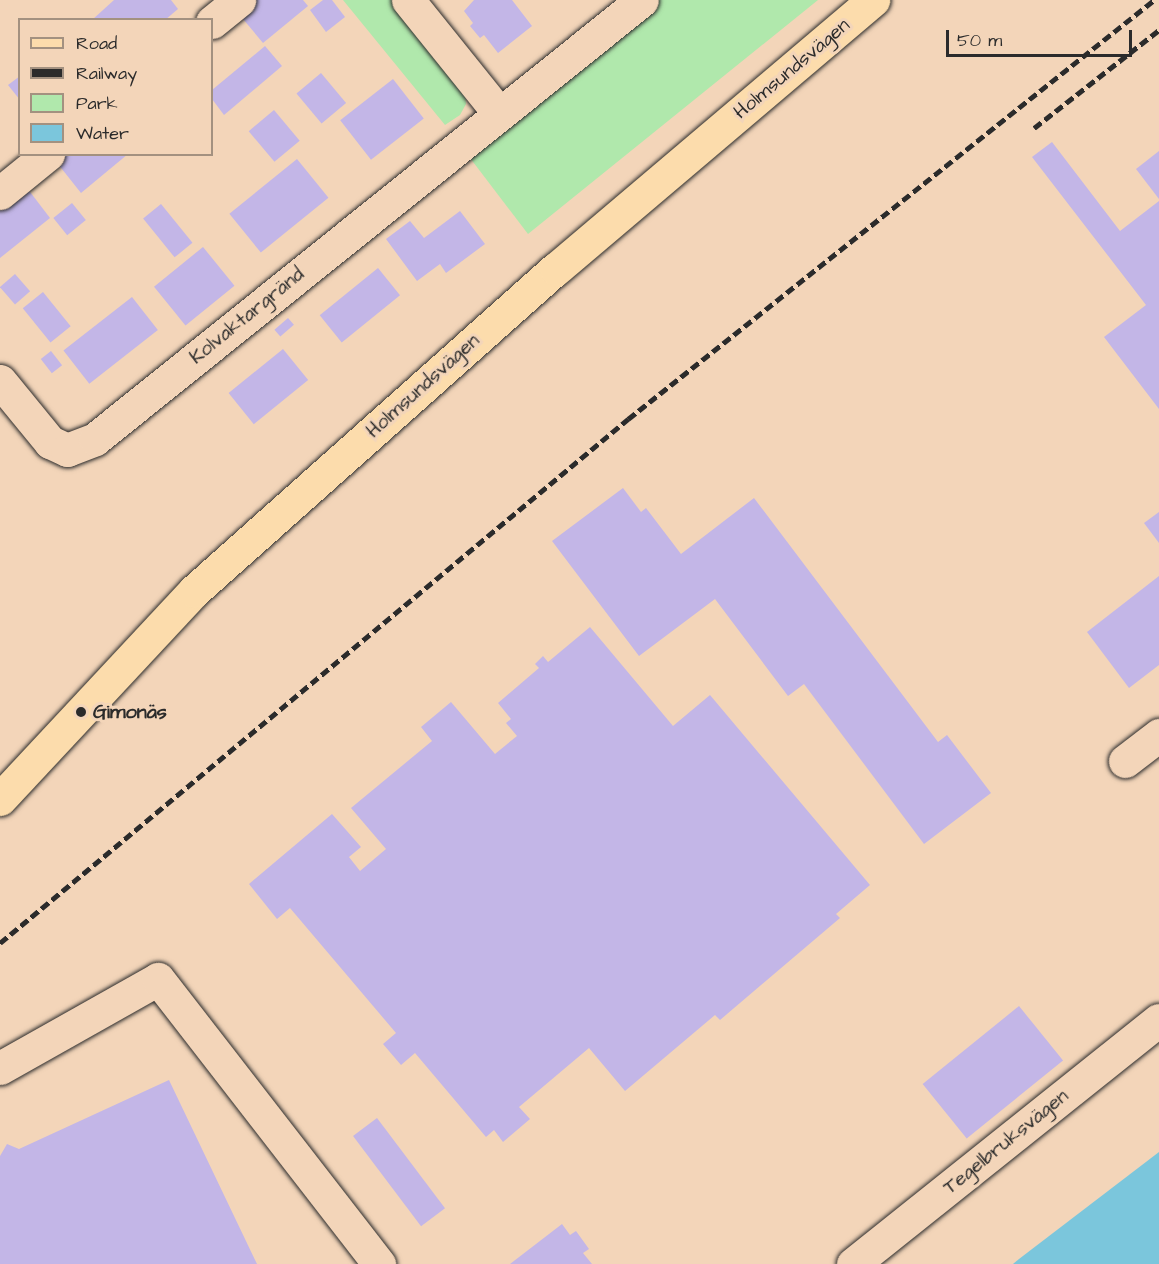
<!DOCTYPE html>
<html>
<head>
<meta charset="utf-8">
<style>
  body { margin:0 }
  #map { position:relative; width:1159px; height:1264px; overflow:hidden; background:#f3d5b9; font-family:"Architects Daughter",sans-serif }
  div>[style] { position:absolute }
  .green>* { inset:0; background:#b0e8ac }
  .water>* { inset:0; background:#7bc6dc }
  .building>* { inset:0; background:#c3b6e7; transform-origin:0 0 }
  .roads { filter:drop-shadow(0 0 2px #2b2b2b) drop-shadow(0 0 2px #2b2b2b) }
  .minor>* { height:33px; margin:-16.5px; padding:0 16.5px; transform-origin:16.5px; border-radius:16.5px; background:#f3d5b9 }
  .major>* { height:33px; margin:-16.5px; padding:0 16.5px; transform-origin:16.5px; border-radius:16.5px; background:#fcdcac }
  .rail>* { height:4.5px; margin-top:-2.25px; transform-origin:0; background:repeating-linear-gradient(90deg,#2b2b2b 0 9px,transparent 0 13.5px) }
  .dots>* { width:16px; height:16px; translate:-50% -50%; box-sizing:border-box; border:3px solid #f3d5b9; border-radius:50% }
  span { translate:-50% -50%; white-space:nowrap; text-align:center; line-height:1.15; -webkit-text-stroke:6px #f3d5b9; paint-order:stroke }
  .street-label { font-size:20px; color:#2b2b2b }
  .poi-label { font-size:20px; color:#2b2b2b; font-weight:700 }
  .left { translate:0 -50%; text-align:left }
  .legend { position:absolute; left:18px; top:18px; width:195px; height:138px; box-sizing:border-box; background:#f3d5b9; border:2px solid #a39180; margin:0; padding:8px 10px; list-style:none; font-size:18px; color:#2b2b2b }
  .legend li { display:flex; align-items:center; gap:12px; height:30px }
  .legend b { width:30px; border:2px solid #a39180 }
  .scale { position:absolute; left:946px; top:30px; width:186px; height:27px; box-sizing:border-box; border:3px solid #2b2b2b; border-top:0; padding-left:8px; font-size:18px; line-height:21px; white-space:nowrap; color:#2b2b2b; -webkit-text-stroke:4px #f3d5b9; paint-order:stroke }
</style>
</head>
<body>
<div id="map">
  <div class="green">
    <i style="clip-path:polygon(343px 0,400px 0,464px 82px,466px 104px,460px 115px,445px 125px)"></i>
    <i style="clip-path:polygon(654px 0,818px 0,528px 234px,464px 150px)"></i>
  </div>
  <div class="water">
    <i style="clip-path:polygon(1159px 1152px,1159px 1264px,1013px 1264px,1019px 1259px)"></i>
  </div>
  <div class="building">
    <i style="clip-path:polygon(114px 0,171px 0,178px 9px,165px 20px,92px 20px)"></i>
    <i style="clip-path:polygon(254px 0,303px 0,308px 6px,263px 43px,238px 13px)"></i>
    <i style="clip-path:polygon(323px 0,332px 0,345px 17px,326px 32px,310px 10px)"></i>
    <i style="clip-path:polygon(474px 0,512px 0,532px 26px,498px 53px,484px 35px,480px 38px,470px 26px,473px 23px,464px 11px)"></i>
    <i style="clip-path:polygon(265px 46px,282px 66px,224px 115px,212px 99px,212px 90px)"></i>
    <i style="left:321px;top:73px;width:39px;height:32px;rotate:50deg"></i>
    <i style="clip-path:polygon(20px 76px,20px 100px,8px 85px)"></i>
    <i style="left:393px;top:79px;width:50px;height:67px;rotate:52deg"></i>
    <i style="left:274px;top:110px;width:40px;height:33px;rotate:50deg"></i>
    <i style="clip-path:polygon(1052px 142px,1120px 231px,1159px 201px,1159px 409px,1104px 337px,1146px 305px,1032px 157px)"></i>
    <i style="clip-path:polygon(1159px 151px,1159px 199px,1136px 169px)"></i>
    <i style="clip-path:polygon(60px 154px,128px 154px,81px 193px,54px 159px)"></i>
    <i style="left:297px;top:159px;width:50px;height:87px;rotate:51deg"></i>
    <i style="clip-path:polygon(24px 184px,50px 218px,0 258px,0 203px)"></i>
    <i style="left:72px;top:203px;width:22px;height:24px;rotate:51deg"></i>
    <i style="left:161px;top:204px;width:50px;height:23px;rotate:51deg"></i>
    <i style="clip-path:polygon(460px 211px,485px 244px,446px 273px,440px 264px,417px 281px,386px 239px,410px 221px,424px 238px)"></i>
    <i style="left:203px;top:247px;width:50px;height:63px;rotate:51deg"></i>
    <i style="left:378px;top:268px;width:35px;height:75px;rotate:51deg"></i>
    <i style="left:15px;top:274px;width:23px;height:20px;rotate:49deg"></i>
    <i style="left:43px;top:292px;width:44px;height:26px;rotate:51deg"></i>
    <i style="left:132px;top:297px;width:42px;height:87px;rotate:52deg"></i>
    <i style="left:288px;top:318px;width:9px;height:18px;rotate:49deg"></i>
    <i style="left:283px;top:349px;width:40px;height:70px;rotate:51deg"></i>
    <i style="left:51px;top:351px;width:18px;height:13px;rotate:52deg"></i>
    <i style="clip-path:polygon(623px 488px,641px 512px,646px 508px,681px 554px,754px 498px,938px 742px,947px 735px,991px 793px,924px 844px,804px 684px,788px 696px,715px 599px,639px 656px,552px 541px)"></i>
    <i style="clip-path:polygon(1159px 512px,1159px 543px,1144px 523px)"></i>
    <i style="clip-path:polygon(1159px 576px,1159px 665px,1129px 688px,1087px 632px)"></i>
    <i style="clip-path:polygon(590px 627px,673px 726px,710px 695px,870px 885px,836px 914px,840px 918px,720px 1020px,715px 1015px,625px 1091px,589px 1048px,519px 1107px,530px 1119px,503px 1142px,494px 1130px,486px 1137px,415px 1053px,401px 1065px,383px 1044px,396px 1033px,290px 908px,277px 919px,249px 884px,332px 814px,361px 847px,349px 857px,360px 871px,386px 849px,351px 808px,432px 741px,421px 727px,451px 702px,495px 754px,517px 736px,506px 723px,511px 719px,498px 703px,539px 668px,535px 664px,543px 656px,548px 662px)"></i>
    <i style="left:1019px;top:1006px;width:70px;height:124px;rotate:51deg"></i>
    <i style="clip-path:polygon(169px 1080px,257px 1264px,0 1264px,0 1156px,7px 1144px,19px 1149px)"></i>
    <i style="left:377px;top:1118px;width:113px;height:30px;rotate:53deg"></i>
    <i style="clip-path:polygon(562px 1224px,570px 1235px,576px 1231px,589px 1249px,583px 1253px,592px 1264px,510px 1264px)"></i>
  </div>
  <div class="roads">
    <div class="minor">
      <i style="left:408px;top:0;width:145px;rotate:51.2deg"></i>
      <i style="left:212px;top:22px;width:35px;rotate:-39deg"></i>
      <i style="left:0;top:193px;width:62px;rotate:-39.1deg"></i>
      <i style="left:0;top:381px;width:79px;rotate:50.7deg"></i>
      <i style="left:50px;top:442px;width:19px;rotate:25deg"></i>
      <i style="left:67px;top:450px;width:30px;rotate:-21deg"></i>
      <i style="left:95px;top:439px;width:701px;rotate:-38.75deg"></i>
      <i style="left:1125px;top:761px;width:43px;rotate:-37.4deg"></i>
      <i style="left:0;top:1068px;width:181px;rotate:-29.4deg"></i>
      <i style="left:158px;top:979px;width:361px;rotate:52.2deg"></i>
      <i style="left:853px;top:1264px;width:391px;rotate:-38.6deg"></i>
    </div>
    <div class="major">
      <i style="left:0;top:799px;width:284px;rotate:-47deg"></i>
      <i style="left:194px;top:591px;width:484px;rotate:-41.7deg"></i>
      <i style="left:556px;top:269px;width:416px;rotate:-40.3deg"></i>
    </div>
  </div>
  <div class="rail">
    <i style="left:1034px;top:128px;width:159px;rotate:-38.1deg"></i>
    <i style="left:0;top:943px;width:818px;rotate:-39.84deg"></i>
    <i style="left:628px;top:419px;width:672px;rotate:-38.54deg"></i>
  </div>
  <div class="dots">
    <i style="left:81px;top:712px;background:#2b2b2b"></i>
  </div>
  <div class="street-label">
    <span style="left:792px;top:69px;rotate:-40deg">Holmsundsvägen</span>
    <span style="left:247px;top:316px;rotate:-39deg">Kolvaktargränd</span>
    <span style="left:423px;top:386px;rotate:-42deg">Holmsundsvägen</span>
    <span style="left:1006px;top:1142px;rotate:-39deg">Tegelbruksvägen</span>
  </div>
  <div class="poi-label">
    <span class="left" style="left:93px;top:712px">Gimonäs</span>
  </div>
  <ul class="legend">
  <li><b style="height:8px;background:#fcdcac"></b>Road</li>
  <li><b style="height:8px;background:#2b2b2b"></b>Railway</li>
  <li><b style="height:16px;background:#b0e8ac"></b>Park</li>
  <li><b style="height:16px;background:#7bc6dc"></b>Water</li>
  </ul>
  <div class="scale">50 m</div>
</div>
</body>
</html>
